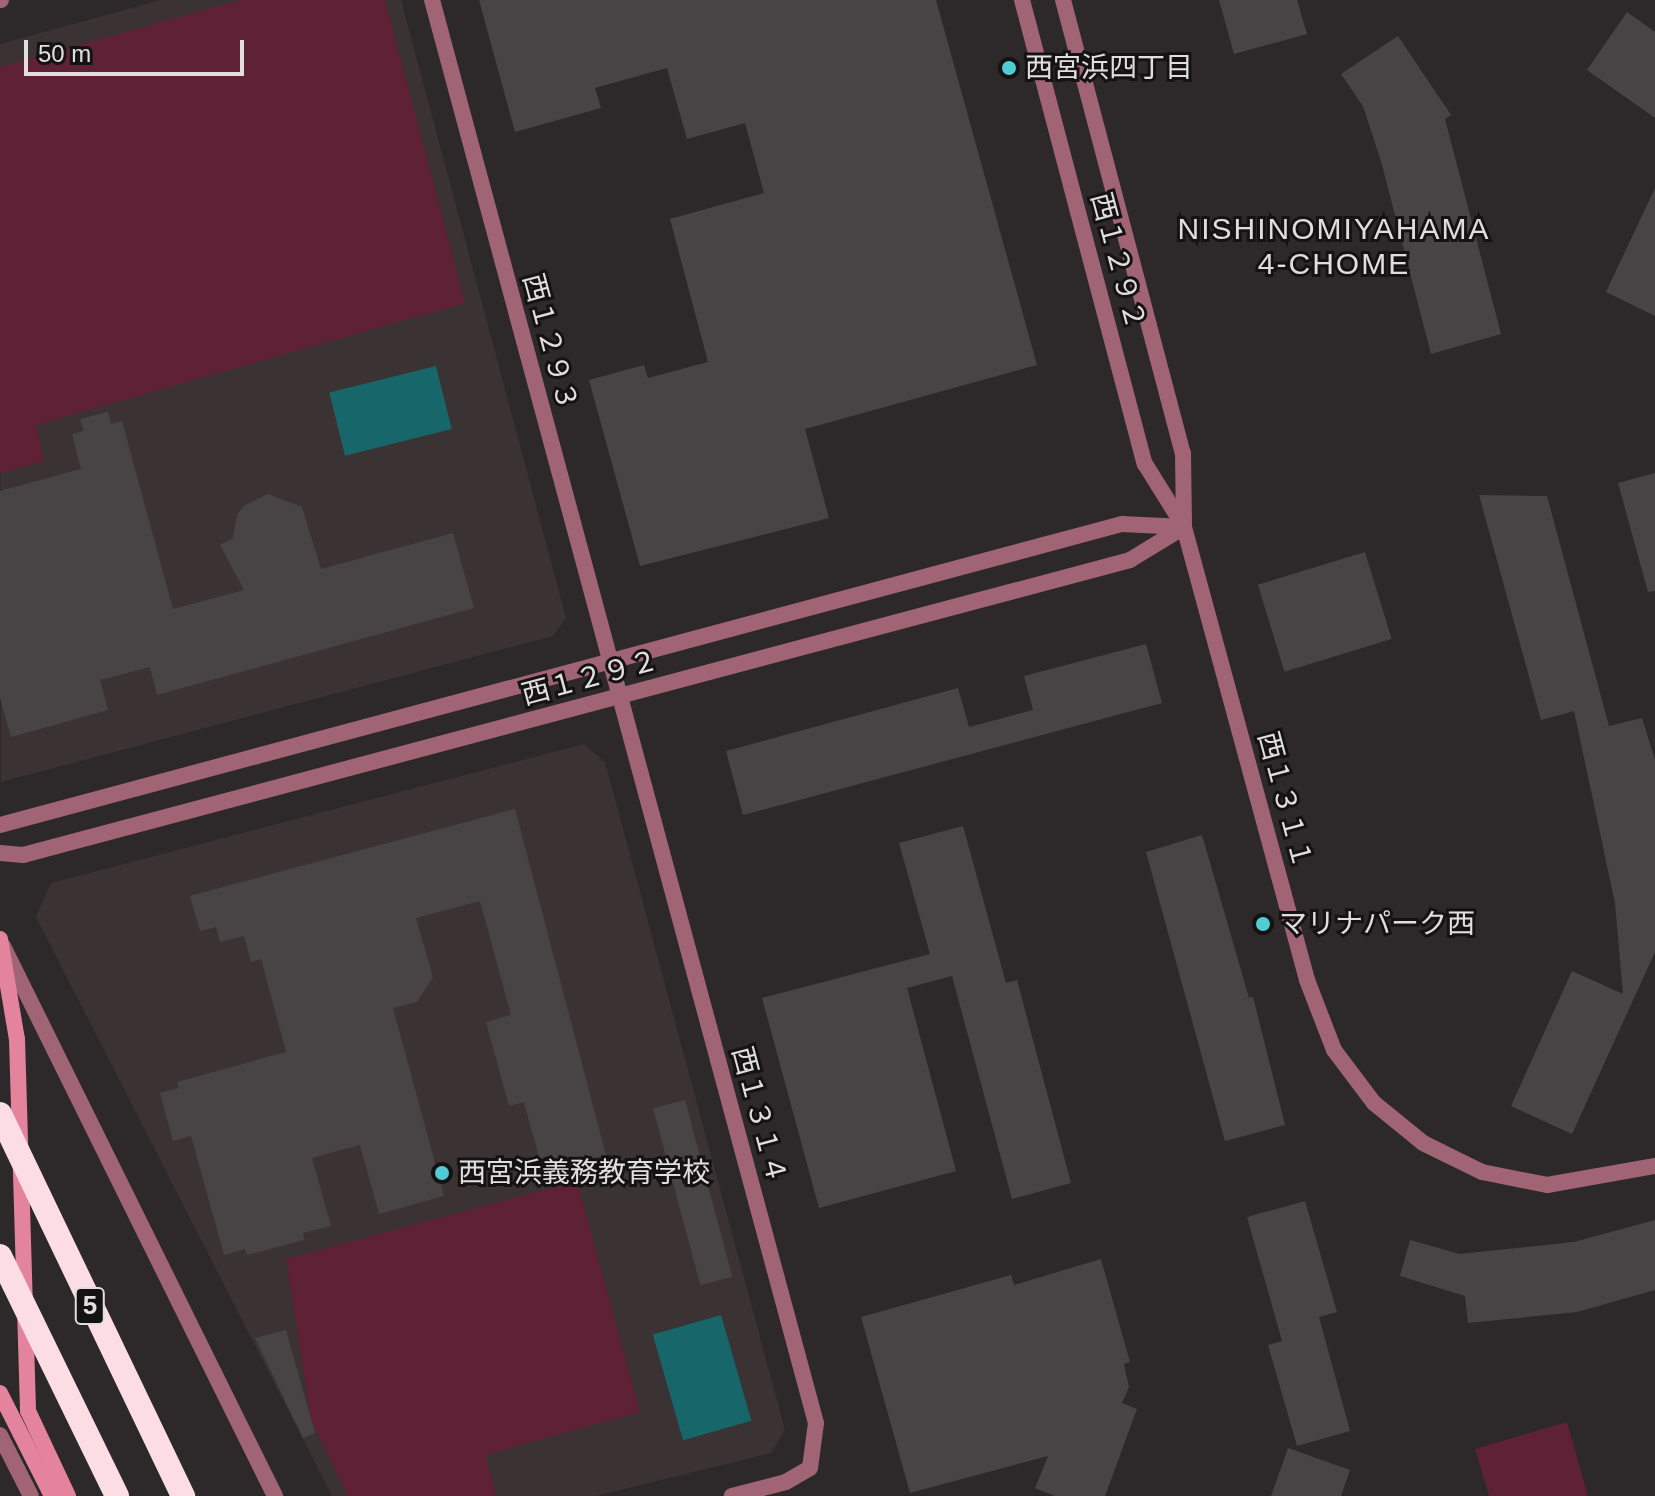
<!DOCTYPE html>
<html>
<head>
<meta charset="utf-8">
<style>
  body { margin:0 }
  #map { position:relative; width:1655px; height:1496px; overflow:hidden; background:#2d292a; font-family:Arial,"Noto Sans JP",sans-serif }
  div>[style] { position:absolute }
  .built>* { inset:0; background:#3b3233 }
  .green>* { inset:0; background:#5f2135 }
  .water>* { inset:0; background:#176669; transform-origin:0 0 }
  .building>* { inset:0; background:#484445; transform-origin:0 0 }
  .minor>* { height:16px; margin:-8px; padding:0 8px; transform-origin:8px; border-radius:8px; background:#a16474 }
  .tertiary>* { height:16px; margin:-8px; padding:0 8px; transform-origin:8px; border-radius:8px; background:#a16474 }
  .secondary>* { height:16px; margin:-8px; padding:0 8px; transform-origin:8px; border-radius:8px; background:#e4839d }
  .motorway-bridge>* { height:24px; margin:-12px; padding:0 12px; transform-origin:12px; border-radius:12px; background:#fddde4 }
  .dots>* { width:22px; height:22px; translate:-50% -50%; box-sizing:border-box; border:4px solid #141213; border-radius:50% }
  span { translate:-50% -50%; white-space:nowrap; text-align:center; line-height:1.15; -webkit-text-stroke:6px #141213; paint-order:stroke }
  .shield-label span { padding:2px 6px; background:#141213; border:2px solid; border-radius:6px; -webkit-text-stroke-width:0 }
  .shield-label { font-size:26px; color:#e0dede; font-weight:700 }
  .poi-label { font-size:28px; color:#e0dede }
  .left { translate:0 -50%; text-align:left }
  .street-label { font-size:28px; color:#e0dede }
  .neighbourhood-label { font-size:30px; color:#e1dcdd; letter-spacing:2px }
  .scale { position:absolute; left:24px; top:40px; width:220px; height:36px; box-sizing:border-box; border:4px solid #e0dede; border-top:0; padding-left:10px; font-size:24px; line-height:28px; white-space:nowrap; color:#e0dede; -webkit-text-stroke:6px #141213; paint-order:stroke }
</style>
</head>
<body>
<div id="map">
  <div class="built">
    <i style="clip-path:polygon(161px 0,401px 0,566px 618px,553px 636px,1px 782px,0 44px)"></i>
    <i style="clip-path:polygon(584px 744px,605px 762px,785px 1430px,771px 1453px,596px 1496px,332px 1496px,36px 917px,51px 883px)"></i>
  </div>
  <div class="green">
    <i style="clip-path:polygon(240px 0,385px 0,465px 303px,36px 425px,44px 461px,0 473px,0 67px)"></i>
    <i style="clip-path:polygon(577px 1181px,640px 1412px,486px 1455px,496px 1496px,348px 1496px,311px 1420px,286px 1259px)"></i>
    <i style="clip-path:polygon(1567px 1422px,1588px 1496px,1489px 1496px,1475px 1449px)"></i>
  </div>
  <div class="water">
    <i style="left:436px;top:366px;width:65px;height:110px;rotate:76deg"></i>
    <i style="left:721px;top:1315px;width:110px;height:71px;rotate:74deg"></i>
  </div>
  <div class="building">
    <i style="clip-path:polygon(479px 0,936px 0,1037px 365px,805px 429px,829px 518px,640px 566px,589px 380px,644px 365px,648px 378px,708px 362px,670px 219px,764px 193px,745px 123px,687px 139px,667px 68px,595px 88px,601px 108px,515px 132px)"></i>
    <i style="clip-path:polygon(1219px 0,1297px 0,1307px 34px,1234px 54px)"></i>
    <i style="clip-path:polygon(1627px 12px,1655px 32px,1655px 118px,1587px 70px)"></i>
    <i style="clip-path:polygon(1398px 36px,1451px 115px,1445px 119px,1501px 334px,1431px 354px,1381px 161px,1363px 106px,1341px 74px)"></i>
    <i style="clip-path:polygon(1655px 188px,1655px 316px,1606px 292px)"></i>
    <i style="clip-path:polygon(108px 412px,111px 424px,122px 421px,173px 609px,244px 590px,220px 545px,233px 538px,237px 515px,245px 505px,268px 494px,302px 507px,321px 569px,453px 533px,474px 608px,157px 695px,150px 667px,100px 680px,108px 710px,11px 737px,0 698px,0 491px,81px 469px,72px 434px,84px 431px,80px 419px)"></i>
    <i style="clip-path:polygon(1655px 473px,1655px 591px,1648px 592px,1618px 483px)"></i>
    <i style="clip-path:polygon(1479px 495px,1547px 496px,1609px 726px,1642px 718px,1655px 760px,1655px 952px,1572px 1134px,1511px 1106px,1572px 971px,1623px 994px,1615px 903px,1574px 711px,1541px 720px)"></i>
    <i style="left:1365px;top:552px;width:91px;height:112px;rotate:73deg"></i>
    <i style="clip-path:polygon(1146px 644px,1162px 703px,743px 815px,726px 751px,958px 688px,969px 727px,1033px 710px,1024px 676px)"></i>
    <i style="clip-path:polygon(515px 809px,606px 1155px,543px 1172px,524px 1102px,509px 1106px,486px 1022px,511px 1015px,480px 901px,416px 918px,433px 977px,417px 1002px,393px 1008px,444px 1196px,379px 1214px,360px 1145px,312px 1158px,331px 1226px,303px 1233px,304px 1240px,247px 1255px,245px 1249px,224px 1255px,191px 1136px,173px 1141px,160px 1093px,179px 1088px,177px 1082px,286px 1052px,261px 959px,251px 962px,244px 936px,220px 942px,216px 927px,200px 931px,190px 896px)"></i>
    <i style="clip-path:polygon(963px 826px,1006px 983px,1017px 980px,1071px 1183px,1012px 1199px,952px 976px,907px 988px,956px 1171px,819px 1208px,762px 998px,930px 954px,899px 843px)"></i>
    <i style="clip-path:polygon(1202px 835px,1249px 998px,1253px 997px,1285px 1125px,1225px 1141px,1146px 852px)"></i>
    <i style="left:685px;top:1100px;width:183px;height:33px;rotate:75deg"></i>
    <i style="clip-path:polygon(1305px 1201px,1337px 1312px,1319px 1317px,1350px 1431px,1297px 1446px,1268px 1345px,1282px 1341px,1247px 1217px)"></i>
    <i style="clip-path:polygon(1655px 1220px,1655px 1290px,1577px 1312px,1468px 1323px,1465px 1296px,1400px 1276px,1410px 1240px,1460px 1254px,1574px 1242px)"></i>
    <i style="clip-path:polygon(1101px 1259px,1130px 1362px,1124px 1364px,1129px 1387px,1122px 1403px,1137px 1409px,1105px 1496px,1055px 1496px,1035px 1488px,1048px 1456px,910px 1493px,861px 1317px,1011px 1275px,1014px 1285px)"></i>
    <i style="clip-path:polygon(286px 1330px,315px 1433px,303px 1438px,255px 1338px)"></i>
    <i style="clip-path:polygon(1288px 1448px,1350px 1470px,1341px 1496px,1271px 1496px)"></i>
  </div>
  <div class="minor">
    <i style="left:3px;top:946px;width:614px;rotate:63.69deg"></i>
    <i style="left:0;top:1435px;width:68px;rotate:63.1deg"></i>
  </div>
  <div class="tertiary">
    <i style="left:0;top:0;width:1px"></i>
    <i style="left:432px;top:0;width:1474px;rotate:74.9deg"></i>
    <i style="left:816px;top:1423px;width:45px;rotate:97.6deg"></i>
    <i style="left:810px;top:1468px;width:28px;rotate:150deg"></i>
    <i style="left:786px;top:1482px;width:56px;rotate:165.5deg"></i>
    <i style="left:1022px;top:0;width:480px;rotate:75.2deg"></i>
    <i style="left:1145px;top:464px;width:72px;rotate:58.1deg"></i>
    <i style="left:1063px;top:0;width:469px;rotate:75.2deg"></i>
    <i style="left:1183px;top:453px;width:74px;rotate:89.2deg"></i>
    <i style="left:1184px;top:527px;width:469px;rotate:74.8deg"></i>
    <i style="left:1307px;top:980px;width:75px;rotate:68.9deg"></i>
    <i style="left:1334px;top:1050px;width:66px;rotate:53deg"></i>
    <i style="left:1374px;top:1103px;width:63px;rotate:39.2deg"></i>
    <i style="left:1423px;top:1143px;width:66px;rotate:26.2deg"></i>
    <i style="left:1482px;top:1172px;width:66px;rotate:11.3deg"></i>
    <i style="left:1547px;top:1185px;width:110px;rotate:-10deg"></i>
    <i style="left:0;top:825px;width:1162px;rotate:-15.02deg"></i>
    <i style="left:1122px;top:524px;width:62px;rotate:2.8deg"></i>
    <i style="left:0;top:853px;width:23px;rotate:5deg"></i>
    <i style="left:23px;top:855px;width:1146px;rotate:-14.92deg"></i>
    <i style="left:1130px;top:560px;width:63px;rotate:-31.4deg"></i>
  </div>
  <div class="secondary">
    <i style="left:0;top:939px;width:101px;rotate:80.4deg"></i>
    <i style="left:17px;top:1039px;width:372px;rotate:88.3deg"></i>
    <i style="left:28px;top:1411px;width:94px;rotate:64.8deg"></i>
    <i style="left:0;top:1393px;width:115px;rotate:63.2deg"></i>
  </div>
  <div class="motorway-bridge">
    <i style="left:0;top:1114px;width:424px;rotate:64.4deg"></i>
    <i style="left:0;top:1256px;width:267px;rotate:64deg"></i>
  </div>
  <div class="dots">
    <i style="left:1009px;top:68px;background:#51ccd2"></i>
    <i style="left:1263px;top:924px;background:#51ccd2"></i>
    <i style="left:442px;top:1173px;background:#51ccd2"></i>
  </div>
  <div class="shield-label">
    <span style="left:90px;top:1306px">5</span>
  </div>
  <div class="poi-label">
    <span class="left" style="left:1025px;top:68px">西宮浜四丁目</span>
    <span class="left" style="left:1279px;top:924px">マリナパーク西</span>
    <span class="left" style="left:458px;top:1173px">西宮浜義務教育学校</span>
  </div>
  <div class="street-label">
    <span style="left:1118px;top:261px;rotate:75deg">西１２９２</span>
    <span style="left:550px;top:342px;rotate:75deg">西１２９３</span>
    <span style="left:590px;top:678px;rotate:-15deg">西１２９２</span>
    <span style="left:1285px;top:800px;rotate:75deg">西１３１１</span>
    <span style="left:759px;top:1115px;rotate:75deg">西１３１４</span>
  </div>
  <div class="neighbourhood-label">
    <span style="left:1334px;top:246px">NISHINOMIYAHAMA<br>4-CHOME</span>
  </div>
  <div class="scale">50 m</div>
</div>
</body>
</html>
